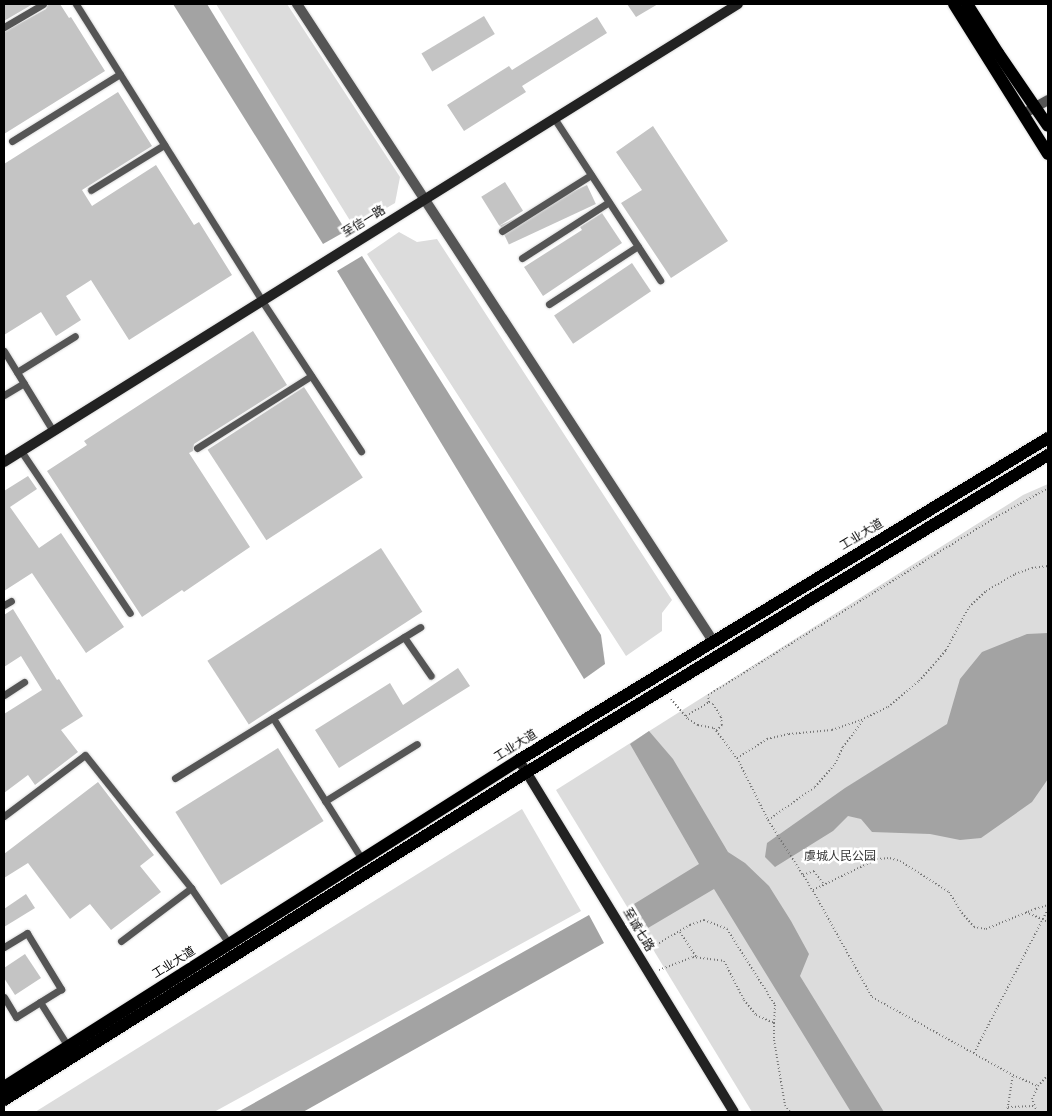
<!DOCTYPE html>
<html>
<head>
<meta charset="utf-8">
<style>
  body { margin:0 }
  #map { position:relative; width:1052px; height:1116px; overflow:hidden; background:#fff; font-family:"DM Sans","Noto Sans SC",sans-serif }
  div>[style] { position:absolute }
  .green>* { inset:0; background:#dcdcdc }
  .water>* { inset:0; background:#a3a3a3 }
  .building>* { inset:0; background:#c4c4c4; transform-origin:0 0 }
  .path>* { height:2px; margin-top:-1px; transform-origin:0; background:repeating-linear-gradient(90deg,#777 0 1px,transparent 0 3.5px) }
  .roads { filter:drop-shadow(0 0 1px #dbdbdb) drop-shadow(0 0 1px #dbdbdb) }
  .lane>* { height:7px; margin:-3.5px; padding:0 3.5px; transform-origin:3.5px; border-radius:3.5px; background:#555 }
  .street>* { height:10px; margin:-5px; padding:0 5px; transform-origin:5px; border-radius:5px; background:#555 }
  .secondary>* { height:10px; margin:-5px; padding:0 5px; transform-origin:5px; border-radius:5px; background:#222 }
  .primary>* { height:12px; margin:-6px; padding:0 6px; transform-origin:6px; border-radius:6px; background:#000 }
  span { translate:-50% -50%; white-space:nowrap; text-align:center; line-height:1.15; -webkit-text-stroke:5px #fff; paint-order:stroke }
  .street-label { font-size:12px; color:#000 }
  .park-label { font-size:12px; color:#333 }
  .frame { position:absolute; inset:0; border:5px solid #000; pointer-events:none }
</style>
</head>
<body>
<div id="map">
  <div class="green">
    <i style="clip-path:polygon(216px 4px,287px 4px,400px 177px,395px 203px,354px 227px)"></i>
    <i style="clip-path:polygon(399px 232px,417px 242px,437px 239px,672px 600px,662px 613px,662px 631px,626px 656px,367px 254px)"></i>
    <i style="clip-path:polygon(1048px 484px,1048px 1112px,752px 1112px,556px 790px,1023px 495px)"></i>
    <i style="clip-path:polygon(522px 809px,581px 911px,214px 1112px,35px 1112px)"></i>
  </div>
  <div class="water">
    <i style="clip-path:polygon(173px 4px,207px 4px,346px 231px,323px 244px)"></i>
    <i style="clip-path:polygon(362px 256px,601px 635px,605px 664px,584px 679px,337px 271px)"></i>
    <i style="clip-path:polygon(1048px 633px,1048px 779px,1032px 802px,981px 838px,960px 840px,930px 834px,872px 832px,861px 819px,848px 816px,833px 831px,775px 867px,765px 857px,767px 843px,845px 788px,947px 724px,960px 679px,982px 652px,1027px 634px)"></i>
    <i style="clip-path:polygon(649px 731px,673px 759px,728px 852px,745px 863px,769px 886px,791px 921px,809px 954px,800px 976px,884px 1112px,851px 1112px,714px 889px,648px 928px,634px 904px,699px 864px,630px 744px)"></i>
    <i style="clip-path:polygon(589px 915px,604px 943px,303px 1112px,238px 1112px)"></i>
  </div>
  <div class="building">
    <i style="clip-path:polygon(4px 4px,33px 4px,4px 21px)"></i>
    <i style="clip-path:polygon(48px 4px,60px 4px,69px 18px,71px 17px,105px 71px,4px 134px,4px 32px,46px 9px)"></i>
    <i style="clip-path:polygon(627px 4px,658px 4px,636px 17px)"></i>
    <i style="left:484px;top:16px;width:21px;height:73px;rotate:59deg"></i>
    <i style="clip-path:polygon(597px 17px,607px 33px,522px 86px,526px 92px,464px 131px,447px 105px,509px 66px,512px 70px)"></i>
    <i style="clip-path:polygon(118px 92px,152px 146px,82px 190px,92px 206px,156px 165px,194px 225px,199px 222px,232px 275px,129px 340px,91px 280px,66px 296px,81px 320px,56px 336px,41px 312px,4px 335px,4px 164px)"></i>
    <i style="clip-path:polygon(653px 126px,728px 241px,671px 278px,621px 203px,642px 190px,616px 152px)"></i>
    <i style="left:505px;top:182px;width:34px;height:28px;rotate:58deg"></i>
    <i style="left:587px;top:185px;width:21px;height:96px;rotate:65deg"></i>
    <i style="clip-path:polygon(602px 213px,622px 243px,543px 296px,524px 267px,582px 230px,580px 227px)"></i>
    <i style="left:632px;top:263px;width:34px;height:94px;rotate:56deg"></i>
    <i style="clip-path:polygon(253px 331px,287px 385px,194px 444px,193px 451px,189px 453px,250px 547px,184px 592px,182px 590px,142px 617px,47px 471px,87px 445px,84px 441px)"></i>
    <i style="left:304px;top:387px;width:108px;height:115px;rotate:57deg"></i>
    <i style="clip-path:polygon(28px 476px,37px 489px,10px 507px,39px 548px,61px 533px,124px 627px,86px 653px,32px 573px,4px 591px,4px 491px)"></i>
    <i style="left:381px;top:548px;width:76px;height:207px;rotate:57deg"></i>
    <i style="clip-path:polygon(13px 609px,57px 680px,59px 679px,83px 716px,61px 730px,78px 752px,35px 785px,28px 775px,4px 793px,4px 714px,42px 690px,21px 656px,4px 667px,4px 615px)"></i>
    <i style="clip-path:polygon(458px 668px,470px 686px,339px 768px,315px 730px,390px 683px,403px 705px)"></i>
    <i style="left:278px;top:748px;width:86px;height:121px;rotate:58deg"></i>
    <i style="clip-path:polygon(98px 782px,154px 855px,140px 866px,161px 892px,111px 930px,90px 904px,70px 919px,28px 863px,4px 878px,4px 854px)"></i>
    <i style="clip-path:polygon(26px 894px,35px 908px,4px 927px,4px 909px)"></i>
    <i style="clip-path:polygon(25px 954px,41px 978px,15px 995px,4px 978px,4px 968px)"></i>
  </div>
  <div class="path">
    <i style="left:671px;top:699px;width:26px;rotate:50deg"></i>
    <i style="left:688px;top:719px;width:12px;rotate:31deg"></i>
    <i style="left:698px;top:725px;width:16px;rotate:11deg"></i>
    <i style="left:714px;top:728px;width:38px;rotate:53deg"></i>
    <i style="left:737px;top:758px;width:69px;rotate:63.4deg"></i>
    <i style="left:768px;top:820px;width:84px;rotate:57.6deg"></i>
    <i style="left:813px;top:891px;width:121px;rotate:60.9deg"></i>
    <i style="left:872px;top:997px;width:161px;rotate:29deg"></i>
    <i style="left:1013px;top:1075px;width:27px;rotate:24deg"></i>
    <i style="left:709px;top:702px;width:7px;rotate:-98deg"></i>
    <i style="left:708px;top:695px;width:335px;rotate:-31.7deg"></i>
    <i style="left:993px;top:519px;width:63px;rotate:-29.4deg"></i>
    <i style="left:686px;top:716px;width:27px;rotate:-31deg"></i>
    <i style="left:709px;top:702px;width:4px;rotate:27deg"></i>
    <i style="left:713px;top:704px;width:15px;rotate:58deg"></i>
    <i style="left:721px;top:717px;width:8px;rotate:83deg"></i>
    <i style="left:722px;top:725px;width:8px;rotate:135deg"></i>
    <i style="left:737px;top:758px;width:36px;rotate:-32deg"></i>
    <i style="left:767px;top:739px;width:23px;rotate:-13deg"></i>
    <i style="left:789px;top:734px;width:43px;rotate:-5.3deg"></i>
    <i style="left:832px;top:730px;width:31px;rotate:-19deg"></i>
    <i style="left:861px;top:720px;width:30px;rotate:-26deg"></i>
    <i style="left:888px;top:707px;width:40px;rotate:-40deg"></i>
    <i style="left:919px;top:681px;width:25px;rotate:-48deg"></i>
    <i style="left:936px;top:662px;width:16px;rotate:-50deg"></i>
    <i style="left:946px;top:650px;width:49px;rotate:-61.9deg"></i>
    <i style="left:969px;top:607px;width:23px;rotate:-43deg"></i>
    <i style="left:986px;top:591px;width:34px;rotate:-30deg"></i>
    <i style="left:1015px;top:574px;width:18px;rotate:-19deg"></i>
    <i style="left:1032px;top:568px;width:16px;rotate:-7deg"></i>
    <i style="left:768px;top:820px;width:57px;rotate:-35.1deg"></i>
    <i style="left:815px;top:787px;width:30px;rotate:-49deg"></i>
    <i style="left:835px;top:764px;width:19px;rotate:-65deg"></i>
    <i style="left:843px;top:747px;width:34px;rotate:-53deg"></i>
    <i style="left:803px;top:875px;width:12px;rotate:-20deg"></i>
    <i style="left:814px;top:871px;width:17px;rotate:54deg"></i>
    <i style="left:813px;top:890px;width:71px;rotate:-25.8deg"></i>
    <i style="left:877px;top:859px;width:13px;rotate:-4deg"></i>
    <i style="left:890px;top:858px;width:10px;rotate:17deg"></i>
    <i style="left:900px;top:861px;width:58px;rotate:32.3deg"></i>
    <i style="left:949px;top:892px;width:25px;rotate:58deg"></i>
    <i style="left:962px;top:913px;width:18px;rotate:49deg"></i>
    <i style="left:974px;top:927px;width:12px;rotate:9deg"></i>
    <i style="left:986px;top:929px;width:53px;rotate:-22.2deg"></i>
    <i style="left:1035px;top:909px;width:14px;rotate:-17deg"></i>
    <i style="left:1026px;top:912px;width:24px;rotate:24deg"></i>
    <i style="left:680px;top:932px;width:30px;rotate:57deg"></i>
    <i style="left:647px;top:950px;width:50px;rotate:-30.2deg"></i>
    <i style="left:690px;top:925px;width:15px;rotate:-20deg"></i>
    <i style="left:704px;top:920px;width:25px;rotate:21deg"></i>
    <i style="left:727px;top:929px;width:90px;rotate:57.7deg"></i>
    <i style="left:775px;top:1005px;width:18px;rotate:93deg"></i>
    <i style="left:659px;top:970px;width:36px;rotate:-21deg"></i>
    <i style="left:693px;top:957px;width:31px;rotate:7deg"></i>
    <i style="left:724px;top:961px;width:44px;rotate:62.9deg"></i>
    <i style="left:744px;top:1000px;width:19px;rotate:51deg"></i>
    <i style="left:756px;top:1015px;width:20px;rotate:24deg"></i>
    <i style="left:774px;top:1023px;width:17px;rotate:90deg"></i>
    <i style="left:774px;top:1040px;width:66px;rotate:80.4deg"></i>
    <i style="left:785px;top:1105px;width:9px;rotate:54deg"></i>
    <i style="left:974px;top:1053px;width:162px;rotate:-62.8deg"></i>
    <i style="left:1008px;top:1107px;width:26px;rotate:-2deg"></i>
    <i style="left:1007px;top:1112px;width:37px;rotate:-81deg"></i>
    <i style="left:1037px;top:1112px;width:14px;rotate:-111deg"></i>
    <i style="left:1032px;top:1099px;width:14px;rotate:-65deg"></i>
    <i style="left:1038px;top:1086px;width:15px;rotate:-48deg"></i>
  </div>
  <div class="roads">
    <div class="lane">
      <i style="left:76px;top:4px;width:350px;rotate:57.9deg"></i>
      <i style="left:262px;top:301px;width:180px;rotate:56.6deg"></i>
      <i style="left:4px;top:27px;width:45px;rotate:-30.5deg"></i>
      <i style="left:554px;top:118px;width:194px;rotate:56.8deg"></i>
      <i style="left:12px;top:141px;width:127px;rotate:-31.8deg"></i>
      <i style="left:91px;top:190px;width:86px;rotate:-31.7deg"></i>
      <i style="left:502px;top:231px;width:105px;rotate:-32.2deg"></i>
      <i style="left:522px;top:258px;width:103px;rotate:-32.8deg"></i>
      <i style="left:549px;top:304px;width:106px;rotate:-33.1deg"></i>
      <i style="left:4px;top:351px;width:94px;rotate:58.5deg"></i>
      <i style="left:17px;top:372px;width:68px;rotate:-31.8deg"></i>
      <i style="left:4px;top:395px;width:23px;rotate:-31deg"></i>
      <i style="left:197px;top:448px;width:135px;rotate:-32.3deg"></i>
      <i style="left:21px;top:451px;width:195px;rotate:56.1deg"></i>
      <i style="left:4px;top:605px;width:8px;rotate:-30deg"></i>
      <i style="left:404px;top:637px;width:47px;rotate:55.3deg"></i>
      <i style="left:4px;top:695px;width:24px;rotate:-33deg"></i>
      <i style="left:273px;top:718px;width:169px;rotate:57.8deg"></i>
      <i style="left:175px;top:778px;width:288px;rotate:-31.6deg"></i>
      <i style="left:325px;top:801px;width:108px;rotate:-31.8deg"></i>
      <i style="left:4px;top:816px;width:101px;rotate:-37deg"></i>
      <i style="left:85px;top:755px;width:170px;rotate:51.4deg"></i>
      <i style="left:191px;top:888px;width:69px;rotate:55.6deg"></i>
      <i style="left:121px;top:941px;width:88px;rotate:-37.1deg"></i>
      <i style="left:4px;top:947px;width:27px;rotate:-31deg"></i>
      <i style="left:27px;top:933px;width:66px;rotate:58.7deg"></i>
      <i style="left:61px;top:989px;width:53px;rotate:148.1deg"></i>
      <i style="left:16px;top:1017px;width:23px;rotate:-121deg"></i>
      <i style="left:40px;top:1002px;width:54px;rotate:57.8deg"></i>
    </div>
    <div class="street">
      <i style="left:297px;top:4px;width:761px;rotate:56.85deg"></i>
      <i style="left:1023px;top:114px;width:29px;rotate:-29deg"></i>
    </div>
    <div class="secondary">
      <i style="left:4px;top:462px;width:865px;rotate:-31.96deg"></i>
      <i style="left:519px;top:760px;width:412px;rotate:58.6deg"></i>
    </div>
    <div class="primary">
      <i style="left:954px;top:4px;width:177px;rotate:57.9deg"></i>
      <i style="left:967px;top:4px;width:58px;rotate:57.7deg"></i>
      <i style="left:998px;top:53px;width:88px;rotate:55.6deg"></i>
      <i style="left:4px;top:1087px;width:610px;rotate:-32.41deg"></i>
      <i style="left:519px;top:760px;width:619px;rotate:-31.33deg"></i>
      <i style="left:4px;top:1100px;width:617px;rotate:-32.09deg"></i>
      <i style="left:527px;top:772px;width:610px;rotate:-31.32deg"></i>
    </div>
  </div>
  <div class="street-label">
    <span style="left:364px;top:222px;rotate:-32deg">至信一路</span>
    <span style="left:862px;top:535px;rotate:-31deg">工业大道</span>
    <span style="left:516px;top:746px;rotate:-32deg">工业大道</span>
    <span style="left:638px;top:930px;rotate:59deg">至诚七路</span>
    <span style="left:174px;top:963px;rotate:-32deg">工业大道</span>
  </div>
  <div class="park-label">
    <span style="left:840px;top:857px">虞城人民公园</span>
  </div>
  <div class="frame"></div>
</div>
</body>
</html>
